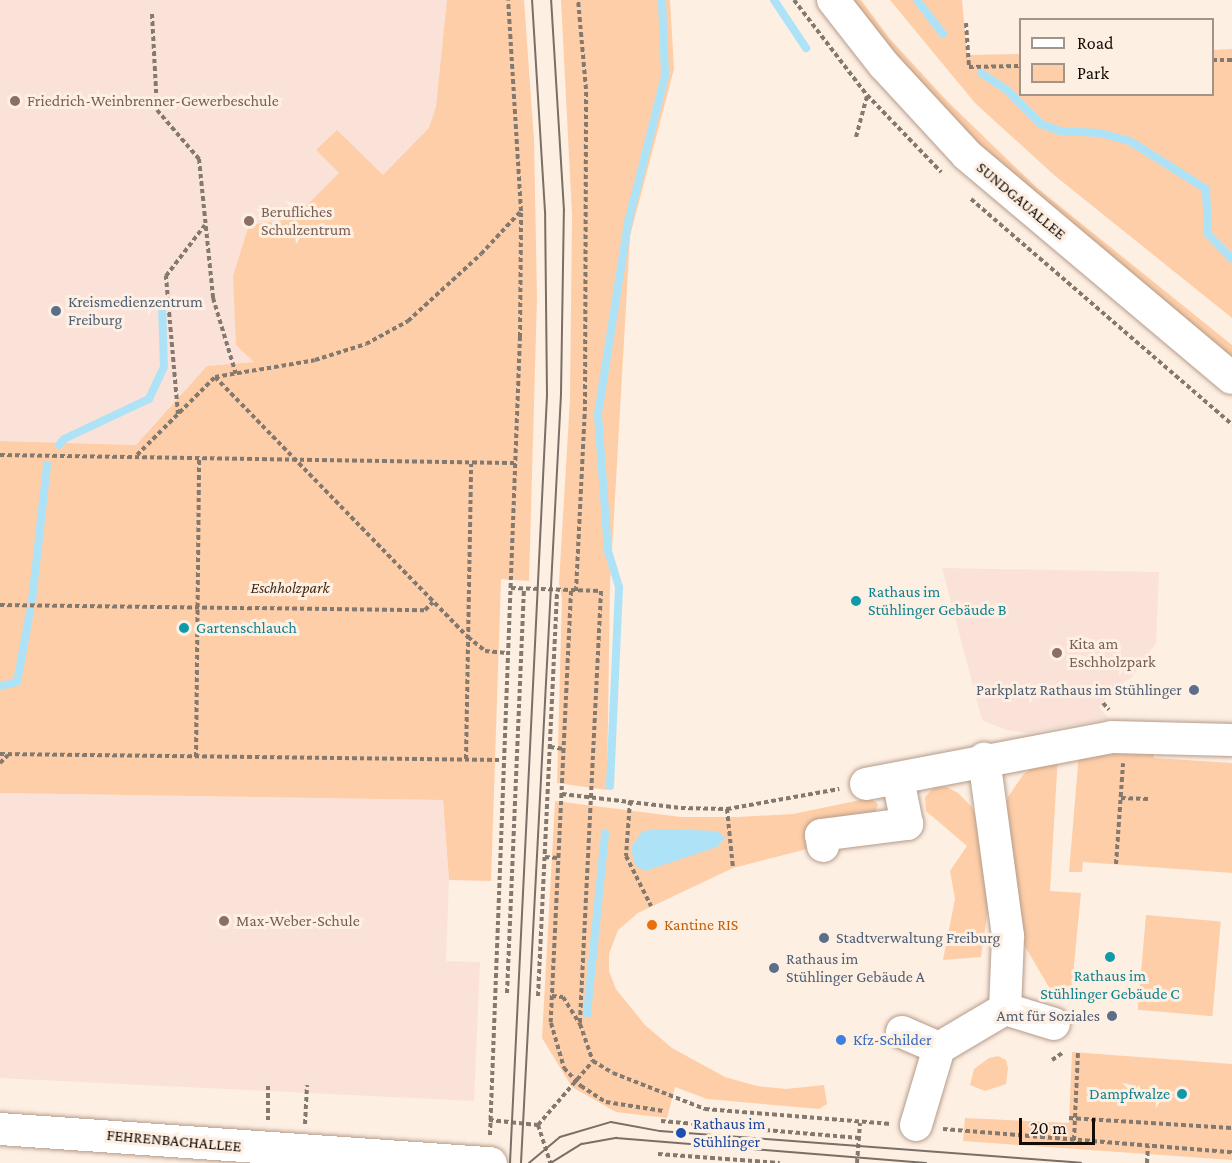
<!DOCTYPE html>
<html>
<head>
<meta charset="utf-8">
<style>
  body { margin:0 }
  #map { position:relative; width:1232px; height:1163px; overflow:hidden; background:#feefe3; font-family:"Crimson Pro",serif }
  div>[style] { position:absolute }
  .education>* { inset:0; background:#fae2d8 }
  .green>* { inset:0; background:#fecea8; transform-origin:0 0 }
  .water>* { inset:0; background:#aee3f7 }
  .stream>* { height:8px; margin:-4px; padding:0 4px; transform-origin:4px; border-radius:4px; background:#aee3f7 }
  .path>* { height:4px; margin-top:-2px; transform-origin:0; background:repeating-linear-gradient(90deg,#84796f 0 4.5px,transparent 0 7.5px) }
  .roads { filter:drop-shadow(0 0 2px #b49c8a) drop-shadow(0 0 2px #b49c8a) }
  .minor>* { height:32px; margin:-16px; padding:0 16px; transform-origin:16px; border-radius:16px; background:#fff }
  .tram>* { height:1.5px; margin:-0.75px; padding:0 0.75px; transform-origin:0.75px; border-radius:0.75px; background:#7a6f66 }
  .dots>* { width:16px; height:16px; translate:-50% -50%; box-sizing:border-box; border:3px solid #feefe3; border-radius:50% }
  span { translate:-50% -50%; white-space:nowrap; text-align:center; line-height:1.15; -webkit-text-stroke:6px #feefe3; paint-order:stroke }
  .education-label { font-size:16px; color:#785e54 }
  .left { translate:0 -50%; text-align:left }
  .street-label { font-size:16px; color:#150d06 }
  .service-label { font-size:16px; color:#4e5e75 }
  .right { translate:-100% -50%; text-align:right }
  .park-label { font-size:16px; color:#442913; font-style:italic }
  .culture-label { font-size:16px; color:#0d838f }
  .food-label { font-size:16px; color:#c56008 }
  .shop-label { font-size:16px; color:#366cbe }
  .transit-label { font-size:16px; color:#164399 }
  .legend { position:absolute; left:1019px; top:18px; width:195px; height:78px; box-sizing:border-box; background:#feefe3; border:2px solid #a1958b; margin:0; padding:8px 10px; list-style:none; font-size:18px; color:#150d06 }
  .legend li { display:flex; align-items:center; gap:12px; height:30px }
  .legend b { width:30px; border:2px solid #a1958b }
  .scale { position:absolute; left:1019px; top:1118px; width:76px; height:27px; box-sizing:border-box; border:3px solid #150d06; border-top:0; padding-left:8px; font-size:18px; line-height:21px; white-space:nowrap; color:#150d06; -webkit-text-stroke:4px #feefe3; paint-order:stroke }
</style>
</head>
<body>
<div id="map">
  <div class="education">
    <i style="clip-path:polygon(0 0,486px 0,504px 213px,255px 362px,207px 366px,136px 445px,0 441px)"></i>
    <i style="clip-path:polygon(942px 568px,1159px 572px,1156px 643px,1131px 678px,1116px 687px,1099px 707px,1109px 719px,1028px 733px,1006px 730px,982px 720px)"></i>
    <i style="clip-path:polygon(0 793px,443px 800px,449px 880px,446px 961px,480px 962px,474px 1101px,0 1078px)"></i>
  </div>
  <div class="green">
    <i style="clip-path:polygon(447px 0,524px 0,534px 140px,537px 297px,529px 581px,501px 579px,491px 881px,449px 880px,443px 800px,0 793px,0 441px,136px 445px,207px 366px,254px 362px,236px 345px,233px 276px,249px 225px,293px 219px,339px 173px,316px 150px,337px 130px,383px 175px,429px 128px,436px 107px)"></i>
    <i style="clip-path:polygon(561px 0,670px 0,674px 69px,630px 236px,610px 585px,607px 790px,557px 783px,562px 597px,559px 583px,570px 399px,572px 215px)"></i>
    <i style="clip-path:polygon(845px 0,861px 0,889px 38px,947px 101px,1037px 188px,1232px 345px,1232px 361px,997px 169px)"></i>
    <i style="clip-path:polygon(890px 0,962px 0,967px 55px,1020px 54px,1020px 94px,1212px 94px,1213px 50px,1232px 49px,1232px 318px,1054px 175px,975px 103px)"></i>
    <i style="clip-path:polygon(1154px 745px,1154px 758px,1232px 763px,1232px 873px,1083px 862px,1082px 872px,1069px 872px,1079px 753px)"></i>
    <i style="clip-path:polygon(1058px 755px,1050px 891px,1081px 893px,1071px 995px,1053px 994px,1023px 943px,1003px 816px,1008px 797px,1023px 775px,1037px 763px)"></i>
    <i style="clip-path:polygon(935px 786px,947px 787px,958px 793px,972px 807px,978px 823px,990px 895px,981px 957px,943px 960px,955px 899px,950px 871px,967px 846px,926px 811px,925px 797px)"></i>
    <i style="clip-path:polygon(870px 798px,878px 804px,875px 814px,815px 847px,733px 868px,638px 913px,618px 930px,609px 954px,609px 971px,616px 989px,645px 1025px,672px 1048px,725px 1077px,757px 1086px,786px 1089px,824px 1085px,827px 1104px,819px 1109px,707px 1099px,675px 1087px,667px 1118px,616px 1112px,572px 1087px,542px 1038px,555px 801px,681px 817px,737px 817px,793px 814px)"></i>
    <i style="left:1146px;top:915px;width:75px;height:95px;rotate:5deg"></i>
    <i style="clip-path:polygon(1072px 1052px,1232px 1064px,1232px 1160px,963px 1141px,965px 1118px,1069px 1123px)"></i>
    <i style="clip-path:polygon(998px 1056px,1006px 1060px,1008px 1068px,1006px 1084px,985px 1091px,970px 1085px,974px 1069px,989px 1058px)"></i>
  </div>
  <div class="water">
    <i style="clip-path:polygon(661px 829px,718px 831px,725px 838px,717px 847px,645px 871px,635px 865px,631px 848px,642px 831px)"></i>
  </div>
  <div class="stream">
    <i style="left:774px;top:0;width:58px;rotate:56.3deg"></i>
    <i style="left:917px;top:0;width:43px;rotate:52.6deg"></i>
    <i style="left:981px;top:73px;width:31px;rotate:33deg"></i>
    <i style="left:1007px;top:90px;width:48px;rotate:45deg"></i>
    <i style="left:1041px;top:124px;width:20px;rotate:20deg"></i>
    <i style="left:1060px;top:131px;width:40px;rotate:2.9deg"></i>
    <i style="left:1100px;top:133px;width:31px;rotate:15deg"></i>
    <i style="left:1130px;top:141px;width:90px;rotate:32.3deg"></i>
    <i style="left:1206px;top:189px;width:45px;rotate:87.5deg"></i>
    <i style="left:1208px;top:234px;width:35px;rotate:46deg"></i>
    <i style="left:59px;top:445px;width:8px;rotate:-50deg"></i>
    <i style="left:64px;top:439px;width:94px;rotate:-25.2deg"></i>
    <i style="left:149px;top:399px;width:35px;rotate:-65deg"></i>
    <i style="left:164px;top:367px;width:65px;rotate:-91.8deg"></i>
    <i style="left:32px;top:601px;width:137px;rotate:-83.7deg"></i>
    <i style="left:0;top:686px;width:17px;rotate:-13deg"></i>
    <i style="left:17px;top:682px;width:72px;rotate:-79.6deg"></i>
    <i style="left:610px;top:786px;width:199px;rotate:-87.4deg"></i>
    <i style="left:619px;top:587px;width:38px;rotate:-107deg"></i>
    <i style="left:608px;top:551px;width:137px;rotate:-94.2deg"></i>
    <i style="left:598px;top:414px;width:193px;rotate:-81.1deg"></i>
    <i style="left:628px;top:223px;width:152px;rotate:-75.9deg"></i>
    <i style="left:665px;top:76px;width:76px;rotate:-92.3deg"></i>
    <i style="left:587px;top:1014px;width:182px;rotate:-84.3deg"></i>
  </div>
  <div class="path">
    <i style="left:794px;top:0;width:120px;rotate:52.5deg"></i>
    <i style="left:867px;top:95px;width:107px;rotate:46.1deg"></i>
    <i style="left:152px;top:14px;width:96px;rotate:87deg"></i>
    <i style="left:157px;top:110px;width:65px;rotate:49.4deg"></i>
    <i style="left:199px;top:159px;width:140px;rotate:84.2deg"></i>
    <i style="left:213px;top:298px;width:79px;rotate:73.2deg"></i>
    <i style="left:966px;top:23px;width:44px;rotate:86.1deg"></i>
    <i style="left:969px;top:67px;width:51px;rotate:-1.1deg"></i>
    <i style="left:1212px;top:60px;width:20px"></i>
    <i style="left:856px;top:137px;width:42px;rotate:-75deg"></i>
    <i style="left:971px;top:199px;width:345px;rotate:40.8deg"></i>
    <i style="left:215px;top:377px;width:363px;rotate:45.8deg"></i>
    <i style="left:468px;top:637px;width:22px;rotate:39deg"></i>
    <i style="left:485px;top:651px;width:22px;rotate:5deg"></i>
    <i style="left:178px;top:414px;width:139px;rotate:-95deg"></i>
    <i style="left:166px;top:276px;width:64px;rotate:-52.6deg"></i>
    <i style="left:0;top:455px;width:515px;rotate:0.89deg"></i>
    <i style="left:137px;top:455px;width:110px;rotate:-45deg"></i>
    <i style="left:215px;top:377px;width:101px;rotate:-9.6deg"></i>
    <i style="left:315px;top:360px;width:53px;rotate:-17.4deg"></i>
    <i style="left:366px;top:344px;width:48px;rotate:-28.7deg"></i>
    <i style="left:408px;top:321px;width:99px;rotate:-42.5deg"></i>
    <i style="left:481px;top:254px;width:57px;rotate:-47.1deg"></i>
    <i style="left:511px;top:588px;width:90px;rotate:1.9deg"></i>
    <i style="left:601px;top:591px;width:434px;rotate:92.8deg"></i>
    <i style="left:580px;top:1024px;width:39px;rotate:71deg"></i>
    <i style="left:593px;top:1061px;width:23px;rotate:31deg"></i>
    <i style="left:613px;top:1073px;width:99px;rotate:21.4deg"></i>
    <i style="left:705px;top:1109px;width:187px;rotate:4.6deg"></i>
    <i style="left:571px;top:591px;width:432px;rotate:92.7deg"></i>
    <i style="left:551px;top:1023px;width:47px;rotate:73.9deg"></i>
    <i style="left:564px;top:1068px;width:25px;rotate:47deg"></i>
    <i style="left:581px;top:1086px;width:30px;rotate:33deg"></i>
    <i style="left:606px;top:1102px;width:58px;rotate:9deg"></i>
    <i style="left:576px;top:591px;width:187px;rotate:-87.2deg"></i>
    <i style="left:585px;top:404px;width:315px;rotate:-89.8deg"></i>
    <i style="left:586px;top:89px;width:89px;rotate:-95.1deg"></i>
    <i style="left:0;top:605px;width:425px;rotate:0.7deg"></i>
    <i style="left:425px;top:610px;width:11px;rotate:-45deg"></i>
    <i style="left:1103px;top:703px;width:9px;rotate:49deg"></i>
    <i style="left:550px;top:747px;width:14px;rotate:8deg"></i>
    <i style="left:0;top:754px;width:501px;rotate:0.69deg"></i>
    <i style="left:196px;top:757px;width:300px;rotate:-89.4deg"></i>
    <i style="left:466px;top:759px;width:295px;rotate:-89deg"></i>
    <i style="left:0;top:763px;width:11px;rotate:-45deg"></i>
    <i style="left:562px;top:794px;width:120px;rotate:6.7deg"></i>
    <i style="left:681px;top:808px;width:46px;rotate:1.2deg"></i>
    <i style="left:727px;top:809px;width:114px;rotate:-10.1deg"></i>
    <i style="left:1121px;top:798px;width:27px;rotate:2deg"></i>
    <i style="left:630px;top:801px;width:55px;rotate:94.2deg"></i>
    <i style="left:626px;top:856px;width:56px;rotate:63.4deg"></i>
    <i style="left:727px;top:809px;width:59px;rotate:84.2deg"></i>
    <i style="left:545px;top:857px;width:13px;rotate:4deg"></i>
    <i style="left:1116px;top:864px;width:101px;rotate:-86deg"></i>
    <i style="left:507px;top:993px;width:404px;rotate:-87.6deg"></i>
    <i style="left:538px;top:996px;width:406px;rotate:-87.3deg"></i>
    <i style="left:552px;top:996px;width:11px;rotate:5deg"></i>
    <i style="left:563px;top:997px;width:32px;rotate:58deg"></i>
    <i style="left:1052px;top:1060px;width:14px;rotate:-34deg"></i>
    <i style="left:1069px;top:1118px;width:163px;rotate:3.5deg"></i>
    <i style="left:268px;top:1120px;width:36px;rotate:-90deg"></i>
    <i style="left:489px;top:1120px;width:49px;rotate:5.8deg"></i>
    <i style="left:538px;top:1125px;width:84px;rotate:-49.3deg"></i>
    <i style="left:661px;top:1121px;width:199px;rotate:4.9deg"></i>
    <i style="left:305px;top:1124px;width:39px;rotate:-87deg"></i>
    <i style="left:538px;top:1125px;width:40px;rotate:72deg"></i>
    <i style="left:943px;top:1129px;width:290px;rotate:4.6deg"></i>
    <i style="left:490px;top:1135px;width:799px;rotate:-87.85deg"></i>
    <i style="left:520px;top:337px;width:126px;rotate:-89.5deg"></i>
    <i style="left:521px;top:211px;width:211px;rotate:-93.5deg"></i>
    <i style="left:1074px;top:1140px;width:87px;rotate:-87.4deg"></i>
    <i style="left:658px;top:1154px;width:122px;rotate:4.2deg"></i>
    <i style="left:857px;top:1163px;width:40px;rotate:-85.7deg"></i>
    <i style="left:1147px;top:1163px;width:17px;rotate:-87deg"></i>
  </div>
  <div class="roads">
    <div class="minor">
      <i style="left:833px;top:0;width:83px;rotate:51.9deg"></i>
      <i style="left:884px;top:65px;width:122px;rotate:47.3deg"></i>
      <i style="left:967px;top:155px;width:346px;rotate:40.1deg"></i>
      <i style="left:866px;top:784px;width:250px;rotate:-10.8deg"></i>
      <i style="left:1112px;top:737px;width:120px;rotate:1.4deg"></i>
      <i style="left:823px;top:846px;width:11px;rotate:-100deg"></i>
      <i style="left:821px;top:835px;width:87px;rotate:-7.3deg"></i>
      <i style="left:907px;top:824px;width:46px;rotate:-101.3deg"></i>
      <i style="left:1005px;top:1009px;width:51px;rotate:17deg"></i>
      <i style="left:902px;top:1032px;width:40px;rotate:23.4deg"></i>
      <i style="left:916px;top:1125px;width:80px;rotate:-73.4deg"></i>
      <i style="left:939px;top:1048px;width:77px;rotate:-30.6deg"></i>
      <i style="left:1005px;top:1009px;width:73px;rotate:-87.6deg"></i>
      <i style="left:1008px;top:936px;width:179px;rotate:-97.7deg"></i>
      <i style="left:0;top:1129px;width:492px;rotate:4deg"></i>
    </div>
  </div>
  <div class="tram">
    <i style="left:510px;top:1163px;width:769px;rotate:-87.24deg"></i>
    <i style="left:547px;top:395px;width:183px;rotate:-90.6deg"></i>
    <i style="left:545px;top:212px;width:212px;rotate:-93.5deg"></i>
    <i style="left:521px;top:1163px;width:770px;rotate:-87.02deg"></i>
    <i style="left:561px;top:394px;width:183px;rotate:-89.1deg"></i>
    <i style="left:564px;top:211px;width:211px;rotate:-93.5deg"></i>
    <i style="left:529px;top:1163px;width:40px;rotate:-40deg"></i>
    <i style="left:560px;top:1137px;width:53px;rotate:-16.4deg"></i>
    <i style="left:611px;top:1122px;width:50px;rotate:10.4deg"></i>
    <i style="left:660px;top:1131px;width:422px;rotate:4.3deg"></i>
    <i style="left:551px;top:1163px;width:36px;rotate:-32deg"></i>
    <i style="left:582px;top:1144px;width:35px;rotate:-10deg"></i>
    <i style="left:616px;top:1138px;width:311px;rotate:4.6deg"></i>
  </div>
  <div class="dots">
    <i style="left:15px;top:101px;background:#8d6e63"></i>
    <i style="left:249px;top:221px;background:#8d6e63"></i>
    <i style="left:56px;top:311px;background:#5c6f8a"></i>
    <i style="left:856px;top:601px;background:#0f9aa8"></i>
    <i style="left:184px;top:628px;background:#0f9aa8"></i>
    <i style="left:1057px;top:653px;background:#8d6e63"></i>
    <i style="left:1194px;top:690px;background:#5c6f8a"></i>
    <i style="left:224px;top:921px;background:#8d6e63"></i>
    <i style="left:652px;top:925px;background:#e8710a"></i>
    <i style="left:824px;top:938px;background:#5c6f8a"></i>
    <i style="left:1110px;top:957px;background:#0f9aa8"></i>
    <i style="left:774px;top:968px;background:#5c6f8a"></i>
    <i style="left:1112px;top:1016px;background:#5c6f8a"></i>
    <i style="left:841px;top:1040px;background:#3f7fe0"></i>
    <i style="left:1182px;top:1094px;background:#0f9aa8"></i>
    <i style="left:681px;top:1133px;background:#1a4fb4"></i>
  </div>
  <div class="education-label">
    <span class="left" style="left:27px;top:101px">Friedrich-Weinbrenner-Gewerbeschule</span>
    <span class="left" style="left:261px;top:221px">Berufliches<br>Schulzentrum</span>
    <span class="left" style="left:1069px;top:653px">Kita am<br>Eschholzpark</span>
    <span class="left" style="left:236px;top:921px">Max-Weber-Schule</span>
  </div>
  <div class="street-label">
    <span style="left:1021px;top:201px;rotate:40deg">SUNDGAUALLEE</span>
    <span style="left:174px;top:1141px;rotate:5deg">FEHRENBACHALLEE</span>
  </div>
  <div class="service-label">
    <span class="left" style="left:68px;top:311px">Kreismedienzentrum<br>Freiburg</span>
    <span class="right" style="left:1182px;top:690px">Parkplatz Rathaus im Stühlinger</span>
    <span class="left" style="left:836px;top:938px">Stadtverwaltung Freiburg</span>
    <span class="left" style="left:786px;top:968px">Rathaus im<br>Stühlinger Gebäude A</span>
    <span class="right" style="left:1100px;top:1016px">Amt für Soziales</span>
  </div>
  <div class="park-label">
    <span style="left:290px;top:588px">Eschholzpark</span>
  </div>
  <div class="culture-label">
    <span class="left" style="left:868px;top:601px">Rathaus im<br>Stühlinger Gebäude B</span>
    <span class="left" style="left:196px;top:628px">Gartenschlauch</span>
    <span style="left:1110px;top:985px">Rathaus im<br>Stühlinger Gebäude C</span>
    <span class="right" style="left:1170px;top:1094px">Dampfwalze</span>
  </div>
  <div class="food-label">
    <span class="left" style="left:664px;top:925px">Kantine RIS</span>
  </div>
  <div class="shop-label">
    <span class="left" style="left:853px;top:1040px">Kfz-Schilder</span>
  </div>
  <div class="transit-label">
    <span class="left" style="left:693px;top:1133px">Rathaus im<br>Stühlinger</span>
  </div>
  <ul class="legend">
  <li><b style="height:8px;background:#fff"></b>Road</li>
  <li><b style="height:16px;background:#fecea8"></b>Park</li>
  </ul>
  <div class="scale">20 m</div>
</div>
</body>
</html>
